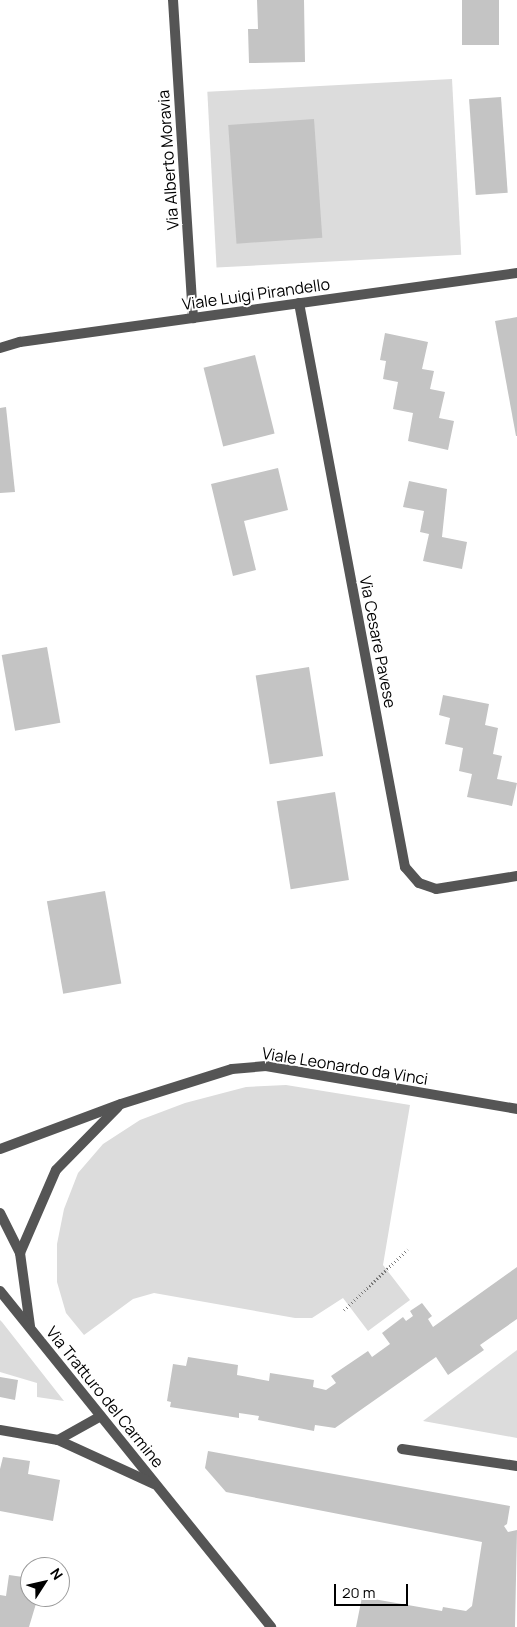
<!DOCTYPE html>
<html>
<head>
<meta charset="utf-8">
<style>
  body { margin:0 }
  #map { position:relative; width:517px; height:1627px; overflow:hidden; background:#fff; font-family:Manrope,sans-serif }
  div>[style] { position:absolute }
  .green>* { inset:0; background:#dcdcdc; transform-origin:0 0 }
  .building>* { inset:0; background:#c4c4c4; transform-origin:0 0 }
  .path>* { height:3px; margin-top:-1.5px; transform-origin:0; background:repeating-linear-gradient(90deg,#777 0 1px,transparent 0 3.5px) }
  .street>* { height:10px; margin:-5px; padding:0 5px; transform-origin:5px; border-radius:5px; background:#555 }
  span { translate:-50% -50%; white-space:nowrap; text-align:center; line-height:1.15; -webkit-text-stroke:4px #fff; paint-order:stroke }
  .street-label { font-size:16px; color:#000 }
  .north { position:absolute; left:20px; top:1557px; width:50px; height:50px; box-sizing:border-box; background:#fff; border:1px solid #999; border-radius:50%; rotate:55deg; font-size:14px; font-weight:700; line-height:20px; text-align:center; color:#000 }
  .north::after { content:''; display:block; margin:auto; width:18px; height:22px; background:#000; clip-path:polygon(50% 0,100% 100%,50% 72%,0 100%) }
  .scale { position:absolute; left:334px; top:1584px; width:74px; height:22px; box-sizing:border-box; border:2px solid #000; border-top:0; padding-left:6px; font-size:15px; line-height:18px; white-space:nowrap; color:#000; -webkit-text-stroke:4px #fff; paint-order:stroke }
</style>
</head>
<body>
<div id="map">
  <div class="green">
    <i style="left:452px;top:79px;width:176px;height:245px;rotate:87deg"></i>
    <i style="clip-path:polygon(286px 1085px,410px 1105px,383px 1265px,410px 1300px,368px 1331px,343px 1298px,312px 1318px,295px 1318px,154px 1293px,133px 1299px,84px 1335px,66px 1313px,57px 1282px,57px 1244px,64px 1209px,78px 1173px,103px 1144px,140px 1120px,185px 1103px,246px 1087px)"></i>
    <i style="clip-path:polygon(0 1320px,2px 1322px,64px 1401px,37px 1397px,37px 1383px,0 1372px)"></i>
    <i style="clip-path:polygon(517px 1350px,517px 1438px,423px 1421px)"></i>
  </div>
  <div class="building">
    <i style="clip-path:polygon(257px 0,304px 0,305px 62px,249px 63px,248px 29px,258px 29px)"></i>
    <i style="left:462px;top:0;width:37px;height:45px"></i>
    <i style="left:501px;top:97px;width:96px;height:32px;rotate:86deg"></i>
    <i style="left:314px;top:119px;width:119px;height:86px;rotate:86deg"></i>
    <i style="clip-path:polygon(517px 317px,517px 436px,516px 436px,495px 321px)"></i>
    <i style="clip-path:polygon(385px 333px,428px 342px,422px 369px,434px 371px,430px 389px,445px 392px,439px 418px,454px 421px,448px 450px,408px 441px,413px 413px,393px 409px,398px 382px,383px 379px,386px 361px,380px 360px)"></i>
    <i style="left:255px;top:355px;width:81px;height:53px;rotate:76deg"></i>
    <i style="clip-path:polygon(6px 407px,15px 492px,0 493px,0 408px)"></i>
    <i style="clip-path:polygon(278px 468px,288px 510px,244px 521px,256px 570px,233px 576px,211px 484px)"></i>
    <i style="clip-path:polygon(409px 481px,447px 489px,442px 537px,467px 542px,462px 569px,423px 561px,429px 534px,420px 532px,424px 511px,403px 507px)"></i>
    <i style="left:47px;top:647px;width:77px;height:46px;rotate:80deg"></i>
    <i style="left:309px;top:667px;width:90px;height:54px;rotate:81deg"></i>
    <i style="clip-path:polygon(443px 695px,489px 704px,485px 725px,498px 728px,493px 754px,502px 756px,497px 779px,517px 783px,512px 806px,467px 797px,472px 774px,459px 771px,463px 748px,445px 744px,450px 718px,439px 715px)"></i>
    <i style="left:335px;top:792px;width:89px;height:59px;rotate:81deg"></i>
    <i style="left:105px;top:891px;width:94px;height:59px;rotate:80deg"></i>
    <i style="clip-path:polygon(517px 1267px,517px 1319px,480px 1345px,484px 1350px,448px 1375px,436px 1357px,335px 1428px,315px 1425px,314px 1431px,258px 1420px,259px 1416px,239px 1413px,239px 1418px,170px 1407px,171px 1402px,167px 1401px,173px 1364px,186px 1366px,188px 1357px,238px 1365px,237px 1375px,269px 1381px,270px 1373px,314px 1380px,313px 1387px,326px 1390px,336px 1383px,331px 1376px,368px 1351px,372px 1357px,390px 1344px,382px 1333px,403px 1317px,406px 1321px,413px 1316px,410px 1311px,422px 1303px,432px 1316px,428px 1319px,433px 1327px)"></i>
    <i style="clip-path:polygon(0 1377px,18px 1380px,15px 1400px,0 1397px)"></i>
    <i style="clip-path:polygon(208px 1451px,510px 1506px,507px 1524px,504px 1526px,508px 1532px,517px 1530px,515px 1627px,356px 1627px,362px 1597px,442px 1611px,443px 1607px,466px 1611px,472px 1606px,482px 1542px,226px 1492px,205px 1468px)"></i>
    <i style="clip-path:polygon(3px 1457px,30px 1461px,28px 1474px,60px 1480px,53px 1521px,0 1511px,0 1469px)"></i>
    <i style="clip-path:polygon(9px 1575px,30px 1578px,30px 1597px,38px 1597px,29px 1627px,0 1627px,0 1595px,6px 1596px)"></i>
  </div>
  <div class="path">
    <i style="left:344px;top:1310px;width:88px;rotate:-43.6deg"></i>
  </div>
  <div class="street">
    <i style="left:173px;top:0;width:319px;rotate:86.4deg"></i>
    <i style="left:299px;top:303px;width:574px;rotate:79.36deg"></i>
    <i style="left:405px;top:867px;width:21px;rotate:49deg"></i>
    <i style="left:419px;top:883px;width:18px;rotate:19deg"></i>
    <i style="left:436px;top:889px;width:82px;rotate:-9.1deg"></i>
    <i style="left:0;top:348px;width:21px;rotate:-17deg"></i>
    <i style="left:20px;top:342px;width:502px;rotate:-7.9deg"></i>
    <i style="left:0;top:1149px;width:129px;rotate:-20.4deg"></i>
    <i style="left:121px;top:1104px;width:116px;rotate:-17.5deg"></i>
    <i style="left:232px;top:1069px;width:34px;rotate:-5deg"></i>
    <i style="left:266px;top:1066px;width:255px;rotate:9.7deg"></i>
    <i style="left:0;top:1213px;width:45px;rotate:63.4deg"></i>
    <i style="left:20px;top:1253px;width:74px;rotate:82.2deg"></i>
    <i style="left:20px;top:1253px;width:90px;rotate:-66.6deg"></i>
    <i style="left:56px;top:1170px;width:88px;rotate:-45.5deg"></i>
    <i style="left:0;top:1291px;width:432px;rotate:51.1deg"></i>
    <i style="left:0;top:1430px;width:59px;rotate:9.8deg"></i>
    <i style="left:58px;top:1440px;width:106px;rotate:24.6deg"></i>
    <i style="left:58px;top:1440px;width:49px;rotate:-29.2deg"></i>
    <i style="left:402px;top:1449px;width:116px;rotate:8.4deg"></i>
  </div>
  <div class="street-label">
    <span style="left:168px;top:160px;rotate:-94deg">Via Alberto Moravia</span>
    <span style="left:256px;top:294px;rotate:-8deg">Viale Luigi Pirandello</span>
    <span style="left:378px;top:642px;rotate:79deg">Via Cesare Pavese</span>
    <span style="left:345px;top:1066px;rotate:9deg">Viale Leonardo da Vinci</span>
    <span style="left:105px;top:1397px;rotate:51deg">Via Tratturo del Carmine</span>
  </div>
  <div class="north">N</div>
  <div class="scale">20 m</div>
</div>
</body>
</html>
